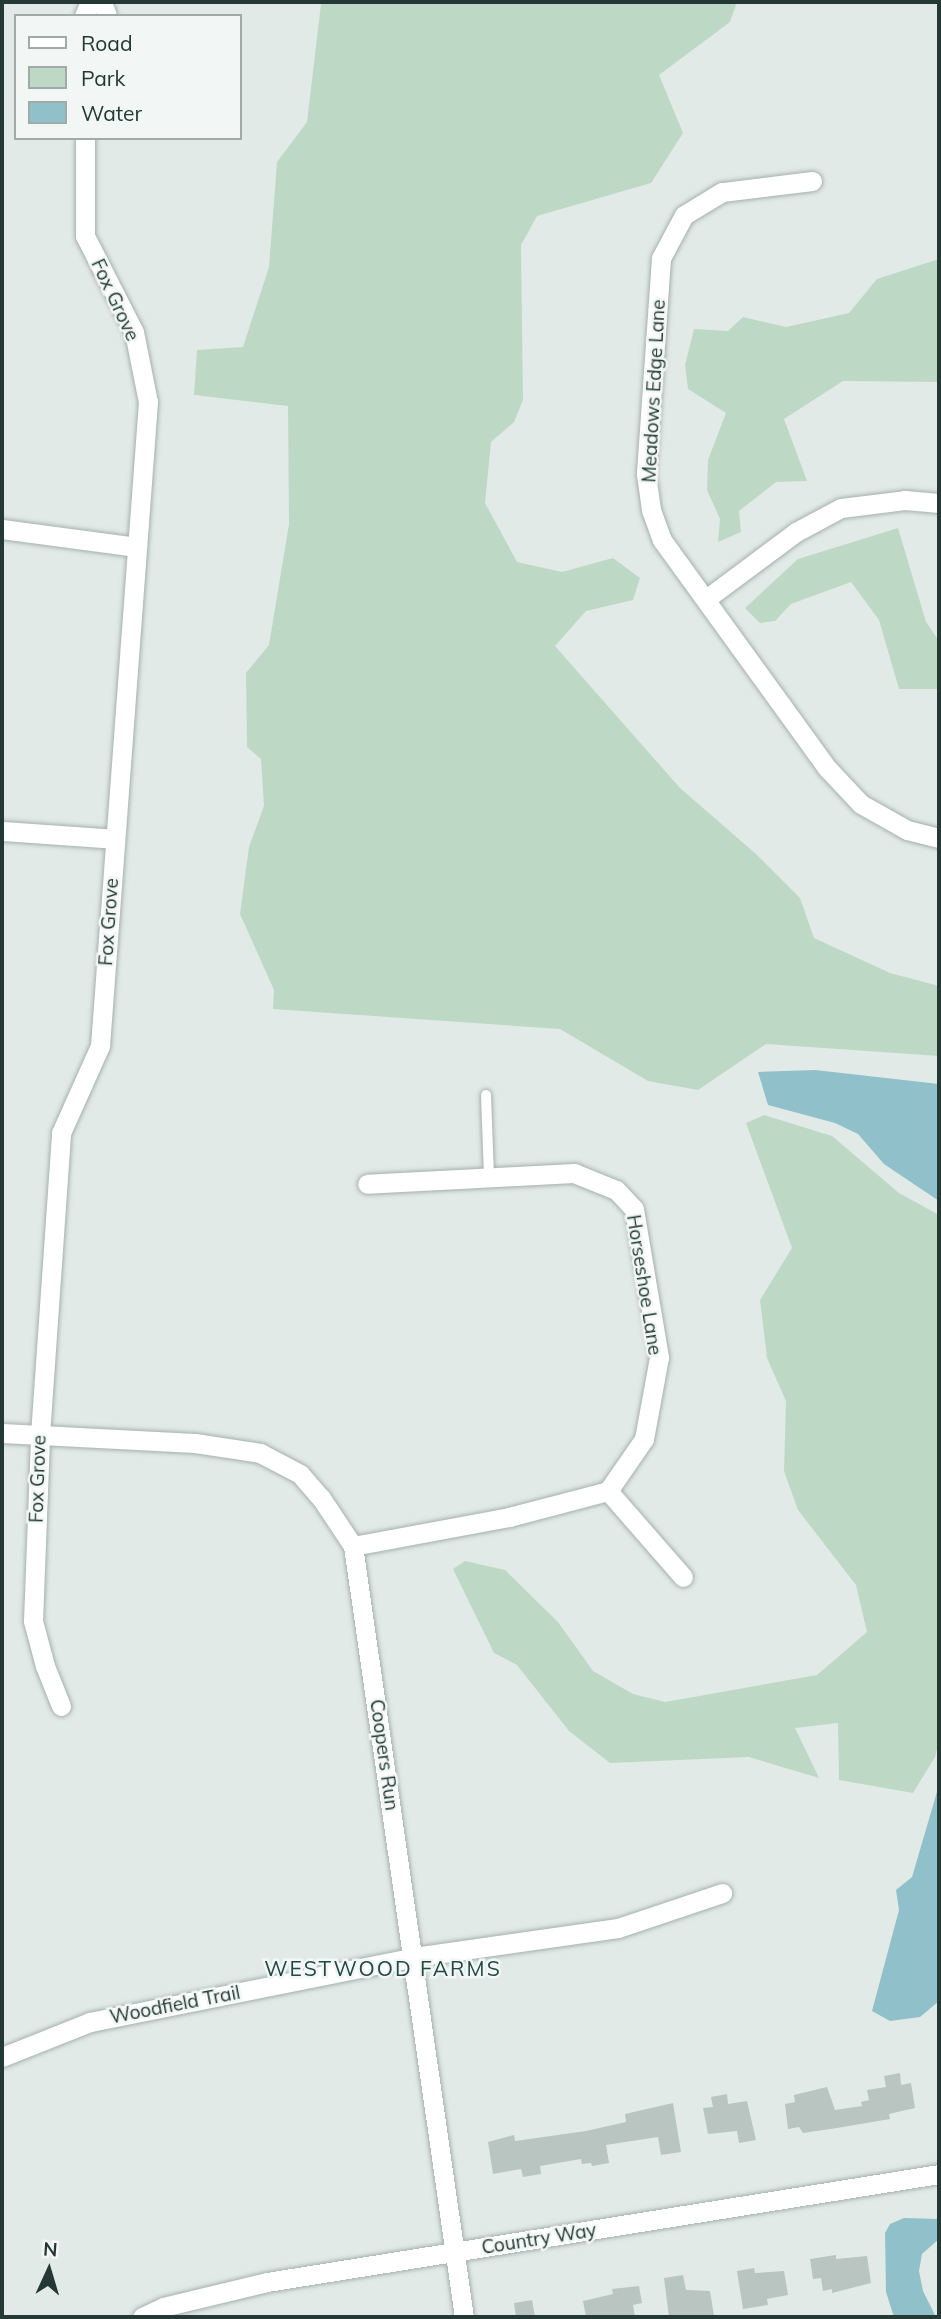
<!DOCTYPE html>
<html>
<head>
<meta charset="utf-8">
<style>
  body { margin:0 }
  #map { position:relative; width:941px; height:2319px; overflow:hidden; background:#e2eae7; font-family:Mulish,sans-serif }
  div>[style] { position:absolute }
  .green>* { inset:0; background:#bdd9c5 }
  .water>* { inset:0; background:#90c0c9 }
  .building>* { inset:0; background:#b8c5c0 }
  .roads { filter:drop-shadow(0 0 2px #a5b1ae) drop-shadow(0 0 2px #a5b1ae) }
  .service>* { height:10px; margin:-5px; padding:0 5px; transform-origin:5px; border-radius:5px; background:#fff }
  .minor>* { height:19px; margin:-9.5px; padding:0 9.5px; transform-origin:9.5px; border-radius:9.5px; background:#fff }
  span { translate:-50% -50%; white-space:nowrap; text-align:center; line-height:1.15; -webkit-text-stroke:5px #f2f7f5; paint-order:stroke }
  .street-label { font-size:19px; color:#243934 }
  .neighbourhood-label { font-size:21px; color:#224940; letter-spacing:2px }
  .frame { position:absolute; inset:0; border:4px solid #243934; pointer-events:none }
  .legend { position:absolute; left:14px; top:14px; width:228px; height:126px; box-sizing:border-box; background:#f2f7f5; border:2px solid #a0aba8; margin:0; padding:9px 12px; list-style:none; font-size:21px; color:#243934 }
  .legend li { display:flex; align-items:center; gap:14px; height:35px }
  .legend b { width:35px; border:2px solid #a0aba8 }
  .north { position:absolute; left:14px; top:2235px; width:70px; height:70px; -webkit-text-stroke:5px #f2f7f5; paint-order:stroke; rotate:4deg; font-size:19px; font-weight:700; line-height:28px; text-align:center; color:#243934 }
  .north::after { content:''; display:block; margin:auto; width:24px; height:32px; background:#243934; clip-path:polygon(50% 0,100% 100%,50% 72%,0 100%) }
</style>
</head>
<body>
<div id="map">
  <div class="green">
    <i style="clip-path:polygon(338px 2px,737px 2px,730px 22px,659px 75px,683px 133px,651px 183px,537px 216px,521px 245px,523px 400px,514px 422px,491px 442px,485px 503px,517px 562px,562px 572px,613px 558px,640px 578px,633px 600px,586px 611px,555px 646px,680px 788px,756px 854px,800px 898px,814px 938px,890px 973px,939px 986px,939px 1056px,766px 1044px,698px 1090px,648px 1081px,560px 1029px,273px 1009px,274px 990px,240px 914px,249px 847px,264px 806px,261px 759px,247px 747px,246px 673px,269px 645px,289px 524px,288px 406px,194px 395px,197px 350px,243px 347px,269px 267px,277px 162px,307px 122px,321px 4px)"></i>
    <i style="clip-path:polygon(939px 259px,939px 382px,843px 381px,784px 419px,807px 481px,776px 482px,739px 511px,741px 532px,718px 542px,720px 519px,707px 490px,708px 460px,726px 413px,688px 389px,685px 365px,694px 329px,728px 331px,743px 317px,786px 327px,849px 313px,877px 279px)"></i>
    <i style="clip-path:polygon(898px 528px,926px 622px,939px 641px,939px 689px,899px 689px,879px 620px,851px 582px,791px 604px,775px 621px,760px 623px,745px 608px,798px 559px)"></i>
    <i style="clip-path:polygon(764px 1115px,832px 1136px,899px 1193px,939px 1215px,939px 1741px,935px 1757px,913px 1793px,839px 1780px,838px 1723px,795px 1728px,819px 1778px,749px 1757px,610px 1763px,569px 1731px,517px 1665px,494px 1653px,453px 1569px,465px 1561px,505px 1570px,558px 1622px,593px 1671px,633px 1694px,665px 1702px,817px 1675px,867px 1632px,856px 1585px,798px 1510px,784px 1471px,786px 1401px,767px 1358px,760px 1300px,792px 1248px,746px 1123px)"></i>
  </div>
  <div class="water">
    <i style="clip-path:polygon(815px 1070px,939px 1084px,939px 1201px,884px 1164px,858px 1134px,835px 1123px,768px 1105px,758px 1072px)"></i>
    <i style="clip-path:polygon(939px 1785px,939px 2001px,920px 2017px,890px 2021px,872px 2011px,899px 1910px,896px 1890px,912px 1877px)"></i>
    <i style="clip-path:polygon(904px 2218px,939px 2219px,939px 2239px,922px 2254px,919px 2271px,923px 2291px,936px 2317px,894px 2317px,886px 2292px,885px 2233px,890px 2224px)"></i>
  </div>
  <div class="building">
    <i style="clip-path:polygon(900px 2073px,901px 2085px,911px 2083px,915px 2108px,889px 2114px,890px 2119px,837px 2128px,803px 2133px,799px 2127px,788px 2129px,785px 2104px,795px 2102px,794px 2095px,827px 2087px,835px 2110px,862px 2106px,861px 2102px,869px 2100px,867px 2090px,886px 2087px,884px 2076px)"></i>
    <i style="clip-path:polygon(727px 2094px,728px 2104px,747px 2101px,756px 2140px,739px 2143px,737px 2131px,708px 2134px,703px 2108px,713px 2107px,711px 2097px)"></i>
    <i style="clip-path:polygon(673px 2103px,681px 2152px,661px 2155px,658px 2137px,606px 2145px,609px 2163px,592px 2166px,591px 2163px,582px 2164px,581px 2159px,540px 2166px,541px 2174px,523px 2177px,521px 2169px,493px 2174px,488px 2142px,514px 2135px,515px 2141px,586px 2131px,626px 2122px,625px 2114px)"></i>
    <i style="clip-path:polygon(836px 2255px,836px 2259px,867px 2256px,871px 2283px,832px 2293px,832px 2289px,823px 2291px,821px 2278px,813px 2279px,810px 2259px)"></i>
    <i style="clip-path:polygon(754px 2268px,755px 2273px,784px 2271px,788px 2295px,767px 2299px,768px 2305px,743px 2309px,737px 2271px)"></i>
    <i style="clip-path:polygon(683px 2275px,686px 2290px,710px 2291px,714px 2316px,669px 2317px,664px 2278px)"></i>
    <i style="clip-path:polygon(639px 2286px,642px 2303px,633px 2305px,635px 2317px,586px 2317px,583px 2301px,613px 2294px,612px 2289px)"></i>
    <i style="clip-path:polygon(532px 2300px,535px 2317px,516px 2317px,514px 2303px)"></i>
  </div>
  <div class="roads">
    <div class="service">
      <i style="left:486px;top:1095px;width:82px;rotate:87.9deg"></i>
    </div>
    <div class="minor">
      <i style="left:102px;top:2px;width:15px;rotate:70deg"></i>
      <i style="left:84px;top:16px;width:15px;rotate:-67deg"></i>
      <i style="left:812px;top:181px;width:91px;rotate:173deg"></i>
      <i style="left:722px;top:192px;width:44px;rotate:148.8deg"></i>
      <i style="left:684px;top:215px;width:49px;rotate:118.1deg"></i>
      <i style="left:661px;top:258px;width:217px;rotate:94deg"></i>
      <i style="left:646px;top:474px;width:36px;rotate:82deg"></i>
      <i style="left:651px;top:510px;width:32px;rotate:70deg"></i>
      <i style="left:662px;top:540px;width:283px;rotate:54.1deg"></i>
      <i style="left:828px;top:769px;width:48px;rotate:46.7deg"></i>
      <i style="left:861px;top:804px;width:53px;rotate:29.5deg"></i>
      <i style="left:907px;top:830px;width:33px;rotate:14deg"></i>
      <i style="left:2px;top:529px;width:136px;rotate:7.6deg"></i>
      <i style="left:706px;top:599px;width:112px;rotate:-36.7deg"></i>
      <i style="left:796px;top:532px;width:51px;rotate:-28.1deg"></i>
      <i style="left:841px;top:508px;width:64px;rotate:-7.1deg"></i>
      <i style="left:905px;top:500px;width:34px;rotate:5deg"></i>
      <i style="left:2px;top:831px;width:113px;rotate:4deg"></i>
      <i style="left:2px;top:1433px;width:193px;rotate:3deg"></i>
      <i style="left:195px;top:1443px;width:66px;rotate:8.7deg"></i>
      <i style="left:260px;top:1453px;width:45px;rotate:27.7deg"></i>
      <i style="left:300px;top:1474px;width:32px;rotate:49deg"></i>
      <i style="left:321px;top:1498px;width:58px;rotate:56.3deg"></i>
      <i style="left:353px;top:1546px;width:779px;rotate:81.81deg"></i>
      <i style="left:608px;top:1491px;width:114px;rotate:48.9deg"></i>
      <i style="left:353px;top:1546px;width:159px;rotate:-10.5deg"></i>
      <i style="left:509px;top:1517px;width:102px;rotate:-14.7deg"></i>
      <i style="left:608px;top:1491px;width:63px;rotate:-55.3deg"></i>
      <i style="left:644px;top:1439px;width:83px;rotate:-79.6deg"></i>
      <i style="left:659px;top:1357px;width:150px;rotate:-99.6deg"></i>
      <i style="left:634px;top:1209px;width:26px;rotate:-133deg"></i>
      <i style="left:616px;top:1190px;width:45px;rotate:-158deg"></i>
      <i style="left:574px;top:1173px;width:207px;rotate:177deg"></i>
      <i style="left:61px;top:1706px;width:43px;rotate:-111.8deg"></i>
      <i style="left:45px;top:1666px;width:47px;rotate:-104.9deg"></i>
      <i style="left:33px;top:1621px;width:186px;rotate:-87.8deg"></i>
      <i style="left:40px;top:1435px;width:303px;rotate:-86deg"></i>
      <i style="left:61px;top:1133px;width:95px;rotate:-65.9deg"></i>
      <i style="left:100px;top:1046px;width:646px;rotate:-85.74deg"></i>
      <i style="left:148px;top:402px;width:71px;rotate:-101.3deg"></i>
      <i style="left:134px;top:332px;width:108px;rotate:-117deg"></i>
      <i style="left:85px;top:236px;width:98px;rotate:-90deg"></i>
      <i style="left:2px;top:2057px;width:95px;rotate:-21.7deg"></i>
      <i style="left:90px;top:2022px;width:330px;rotate:-11.3deg"></i>
      <i style="left:414px;top:1957px;width:206px;rotate:-8.1deg"></i>
      <i style="left:618px;top:1928px;width:110px;rotate:-18.6deg"></i>
      <i style="left:142px;top:2317px;width:23px;rotate:-25deg"></i>
      <i style="left:163px;top:2307px;width:107px;rotate:-13.5deg"></i>
      <i style="left:267px;top:2282px;width:681px;rotate:-9.13deg"></i>
    </div>
  </div>
  <div class="street-label">
    <span style="left:115px;top:300px;rotate:65deg">Fox Grove</span>
    <span style="left:654px;top:391px;rotate:-87deg">Meadows Edge Lane</span>
    <span style="left:109px;top:922px;rotate:-86deg">Fox Grove</span>
    <span style="left:644px;top:1285px;rotate:81deg">Horseshoe Lane</span>
    <span style="left:38px;top:1479px;rotate:-88deg">Fox Grove</span>
    <span style="left:384px;top:1755px;rotate:82deg">Coopers Run</span>
    <span style="left:175px;top:2005px;rotate:-11deg">Woodfield Trail</span>
    <span style="left:539px;top:2239px;rotate:-9deg">Country Way</span>
  </div>
  <div class="neighbourhood-label">
    <span style="left:383px;top:1968px">WESTWOOD FARMS</span>
  </div>
  <div class="frame"></div>
  <ul class="legend">
  <li><b style="height:9px;background:#fff"></b>Road</li>
  <li><b style="height:19px;background:#bdd9c5"></b>Park</li>
  <li><b style="height:19px;background:#90c0c9"></b>Water</li>
  </ul>
  <div class="north">N</div>
</div>
</body>
</html>
